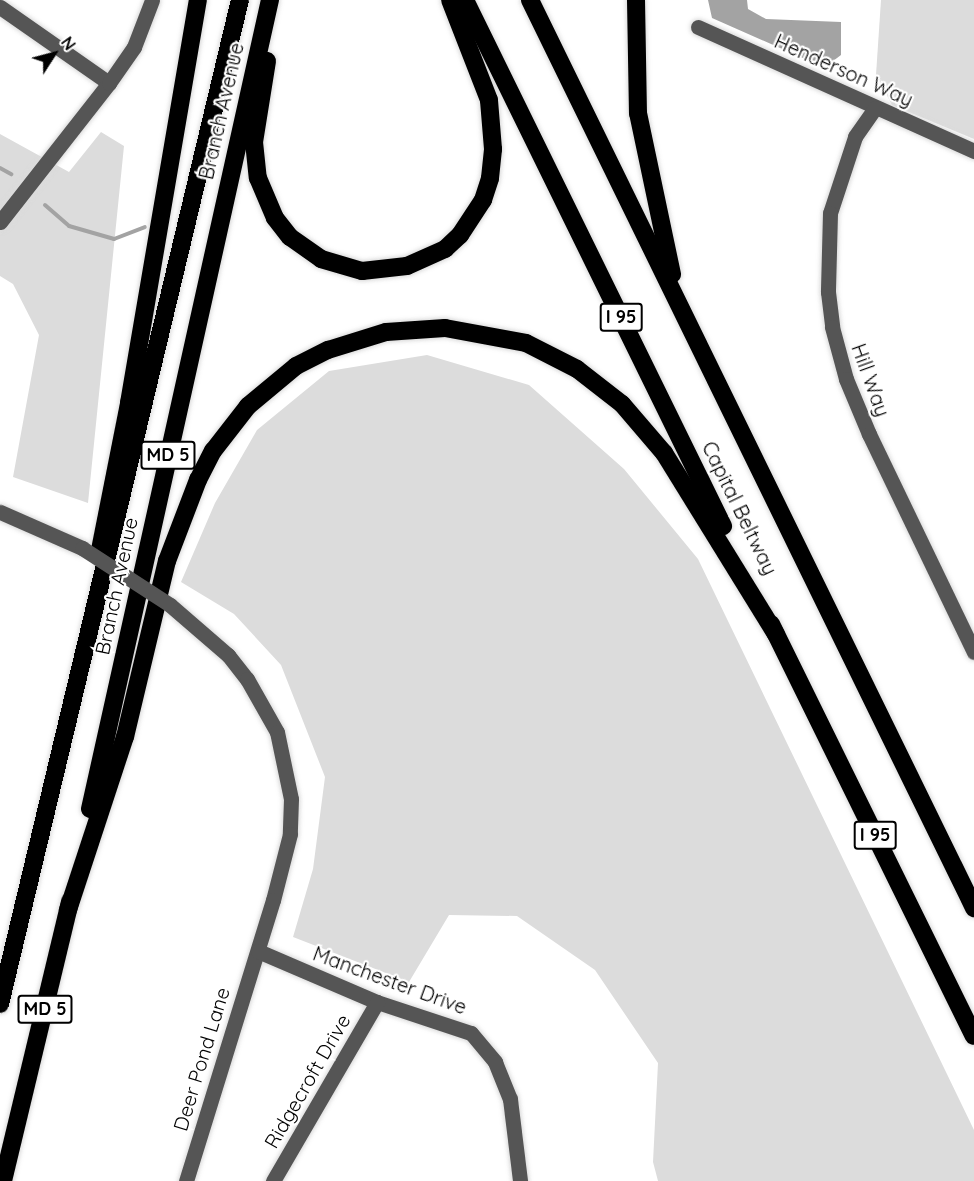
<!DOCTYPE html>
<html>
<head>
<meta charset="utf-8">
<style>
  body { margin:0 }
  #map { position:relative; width:974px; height:1181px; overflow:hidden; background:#fff; font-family:Quicksand,sans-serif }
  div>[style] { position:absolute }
  .green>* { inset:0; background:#dcdcdc }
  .water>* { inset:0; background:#a3a3a3 }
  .stream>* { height:4px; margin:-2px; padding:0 2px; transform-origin:2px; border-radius:2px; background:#a3a3a3 }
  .roads { filter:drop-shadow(0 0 2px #dbdbdb) drop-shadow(0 0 2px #dbdbdb) }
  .minor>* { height:15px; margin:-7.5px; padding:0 7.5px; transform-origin:7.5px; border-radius:7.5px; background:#555 }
  .highway>* { height:18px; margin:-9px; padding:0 9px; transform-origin:9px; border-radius:9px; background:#000 }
  .minor-bridge>* { height:15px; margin:-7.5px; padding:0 7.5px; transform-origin:7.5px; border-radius:7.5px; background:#555 }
  span { translate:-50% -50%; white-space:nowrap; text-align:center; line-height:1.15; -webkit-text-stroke:4.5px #fff; paint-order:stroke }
  .shield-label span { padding:2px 4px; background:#fff; border:2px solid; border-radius:4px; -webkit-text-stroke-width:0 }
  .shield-label { font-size:18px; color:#000; font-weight:700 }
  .street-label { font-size:20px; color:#000 }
  .north { position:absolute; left:24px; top:24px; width:60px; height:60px; -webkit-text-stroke:4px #fff; paint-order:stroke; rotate:54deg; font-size:16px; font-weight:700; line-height:24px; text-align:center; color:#000 }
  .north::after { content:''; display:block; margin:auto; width:21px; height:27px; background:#000; clip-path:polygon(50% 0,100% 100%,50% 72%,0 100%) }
</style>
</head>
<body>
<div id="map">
  <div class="green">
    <i style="clip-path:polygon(881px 0,974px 0,974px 139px,892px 105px,876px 75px)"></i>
    <i style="clip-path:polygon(101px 132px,124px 146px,88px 503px,13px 477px,39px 335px,13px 284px,0 276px,0 134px,69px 172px)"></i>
    <i style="clip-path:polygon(427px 355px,529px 385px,624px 469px,698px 559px,974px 1130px,974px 1181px,658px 1181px,653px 1162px,658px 1063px,595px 970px,517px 916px,449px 915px,409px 982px,293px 937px,313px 869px,325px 777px,281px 665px,234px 614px,181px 582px,215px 503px,257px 430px,329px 371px)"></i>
  </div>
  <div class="water">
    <i style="clip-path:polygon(708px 0,747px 0,748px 9px,766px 19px,841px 22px,841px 55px,829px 64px,805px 59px,712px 18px)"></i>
  </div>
  <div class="stream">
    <i style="left:0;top:168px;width:13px;rotate:29deg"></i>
    <i style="left:45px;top:205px;width:32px;rotate:41deg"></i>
    <i style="left:69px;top:226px;width:47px;rotate:16.1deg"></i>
    <i style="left:114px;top:239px;width:33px;rotate:-21deg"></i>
  </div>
  <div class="roads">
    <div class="minor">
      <i style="left:0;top:7px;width:133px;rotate:34.9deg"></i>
      <i style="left:698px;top:27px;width:303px;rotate:24.2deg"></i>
      <i style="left:875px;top:108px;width:35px;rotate:125deg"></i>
      <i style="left:855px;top:137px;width:80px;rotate:108.2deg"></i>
      <i style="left:830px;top:213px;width:79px;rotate:91.5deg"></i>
      <i style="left:828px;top:292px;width:35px;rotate:83deg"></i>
      <i style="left:832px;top:327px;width:54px;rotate:74.9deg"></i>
      <i style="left:846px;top:379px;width:60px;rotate:67.3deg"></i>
      <i style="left:869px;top:434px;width:242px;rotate:64.3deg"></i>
      <i style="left:0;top:222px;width:177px;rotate:-51.9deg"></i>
      <i style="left:109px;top:83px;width:44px;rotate:-55.2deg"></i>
      <i style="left:134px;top:47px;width:50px;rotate:-69deg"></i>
      <i style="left:0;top:512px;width:90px;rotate:23.7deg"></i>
      <i style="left:170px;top:605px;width:77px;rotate:40.8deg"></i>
      <i style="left:228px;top:655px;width:31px;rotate:52deg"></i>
      <i style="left:247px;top:679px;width:61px;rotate:60.5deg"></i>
      <i style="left:277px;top:732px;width:68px;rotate:78.2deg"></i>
      <i style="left:291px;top:799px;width:35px;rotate:92deg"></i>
      <i style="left:290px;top:834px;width:68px;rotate:104.4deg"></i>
      <i style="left:273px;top:900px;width:294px;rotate:107.2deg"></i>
      <i style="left:258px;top:951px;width:129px;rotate:23.2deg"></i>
      <i style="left:377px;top:1002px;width:99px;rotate:18.3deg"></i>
      <i style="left:471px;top:1033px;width:38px;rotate:50deg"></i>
      <i style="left:495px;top:1062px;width:40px;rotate:68deg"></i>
      <i style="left:510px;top:1099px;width:83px;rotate:83deg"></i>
      <i style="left:273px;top:1181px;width:207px;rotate:-59.8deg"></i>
    </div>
    <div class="highway">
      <i style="left:465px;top:0;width:586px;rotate:63.87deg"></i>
      <i style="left:530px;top:0;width:1011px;rotate:63.94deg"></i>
      <i style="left:636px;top:0;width:113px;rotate:89deg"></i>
      <i style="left:638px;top:113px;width:165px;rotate:78.1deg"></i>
      <i style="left:267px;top:61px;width:82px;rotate:99.1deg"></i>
      <i style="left:254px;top:142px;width:36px;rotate:84deg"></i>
      <i style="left:258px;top:178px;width:43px;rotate:67deg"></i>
      <i style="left:275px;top:218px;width:24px;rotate:52deg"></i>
      <i style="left:290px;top:237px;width:38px;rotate:35deg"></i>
      <i style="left:321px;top:259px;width:43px;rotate:16.3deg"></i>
      <i style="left:362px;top:271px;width:45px;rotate:-6.3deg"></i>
      <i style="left:407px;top:266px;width:42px;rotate:-24.1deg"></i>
      <i style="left:445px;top:249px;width:21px;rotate:-43deg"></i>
      <i style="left:460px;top:235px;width:42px;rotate:-56.7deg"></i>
      <i style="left:483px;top:200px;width:23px;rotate:-72deg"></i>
      <i style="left:490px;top:178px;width:29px;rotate:-84deg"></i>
      <i style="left:493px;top:149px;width:49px;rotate:-94.7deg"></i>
      <i style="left:489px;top:100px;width:107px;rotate:-111.3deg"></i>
      <i style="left:100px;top:550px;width:150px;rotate:-78.8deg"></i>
      <i style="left:129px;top:403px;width:409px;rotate:-80.3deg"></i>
      <i style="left:771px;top:624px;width:459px;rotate:63.8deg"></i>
      <i style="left:90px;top:809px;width:829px;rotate:-77.46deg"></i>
      <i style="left:68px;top:910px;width:182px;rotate:-71.8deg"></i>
      <i style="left:125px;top:737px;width:181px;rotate:-76.6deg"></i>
      <i style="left:167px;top:561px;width:87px;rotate:-69.1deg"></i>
      <i style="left:198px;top:480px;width:33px;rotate:-63deg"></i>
      <i style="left:213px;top:451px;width:57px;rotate:-52.1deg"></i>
      <i style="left:248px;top:406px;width:62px;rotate:-39.8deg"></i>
      <i style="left:296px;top:366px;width:36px;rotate:-27deg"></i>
      <i style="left:328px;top:350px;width:61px;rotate:-17.2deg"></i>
      <i style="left:386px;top:332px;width:59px;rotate:-3.9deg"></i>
      <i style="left:445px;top:328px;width:82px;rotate:10.5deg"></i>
      <i style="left:526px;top:343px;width:57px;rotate:27deg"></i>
      <i style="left:577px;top:369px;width:57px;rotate:37.9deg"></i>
      <i style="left:622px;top:404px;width:65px;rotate:49.4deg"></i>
      <i style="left:664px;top:453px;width:213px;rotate:58.3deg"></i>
      <i style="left:0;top:1004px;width:1032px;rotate:-76.56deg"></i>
      <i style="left:3px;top:1181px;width:288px;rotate:-76.5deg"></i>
    </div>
  </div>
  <div class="minor-bridge">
    <i style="left:82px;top:548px;width:105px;rotate:32.9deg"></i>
  </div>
  <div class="shield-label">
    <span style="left:621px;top:317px">I 95</span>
    <span style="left:168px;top:455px">MD 5</span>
    <span style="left:875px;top:835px">I 95</span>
    <span style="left:45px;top:1009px">MD 5</span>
  </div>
  <div class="street-label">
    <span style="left:844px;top:70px;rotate:24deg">Henderson Way</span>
    <span style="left:221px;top:111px;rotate:-77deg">Branch Avenue</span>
    <span style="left:871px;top:380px;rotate:70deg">Hill Way</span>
    <span style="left:740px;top:508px;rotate:64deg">Capital Beltway</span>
    <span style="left:116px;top:586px;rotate:-78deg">Branch Avenue</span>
    <span style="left:390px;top:980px;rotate:20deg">Manchester Drive</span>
    <span style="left:201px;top:1059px;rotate:-73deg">Deer Pond Lane</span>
    <span style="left:307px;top:1081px;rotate:-60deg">Ridgecroft Drive</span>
  </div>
  <div class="north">N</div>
</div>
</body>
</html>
